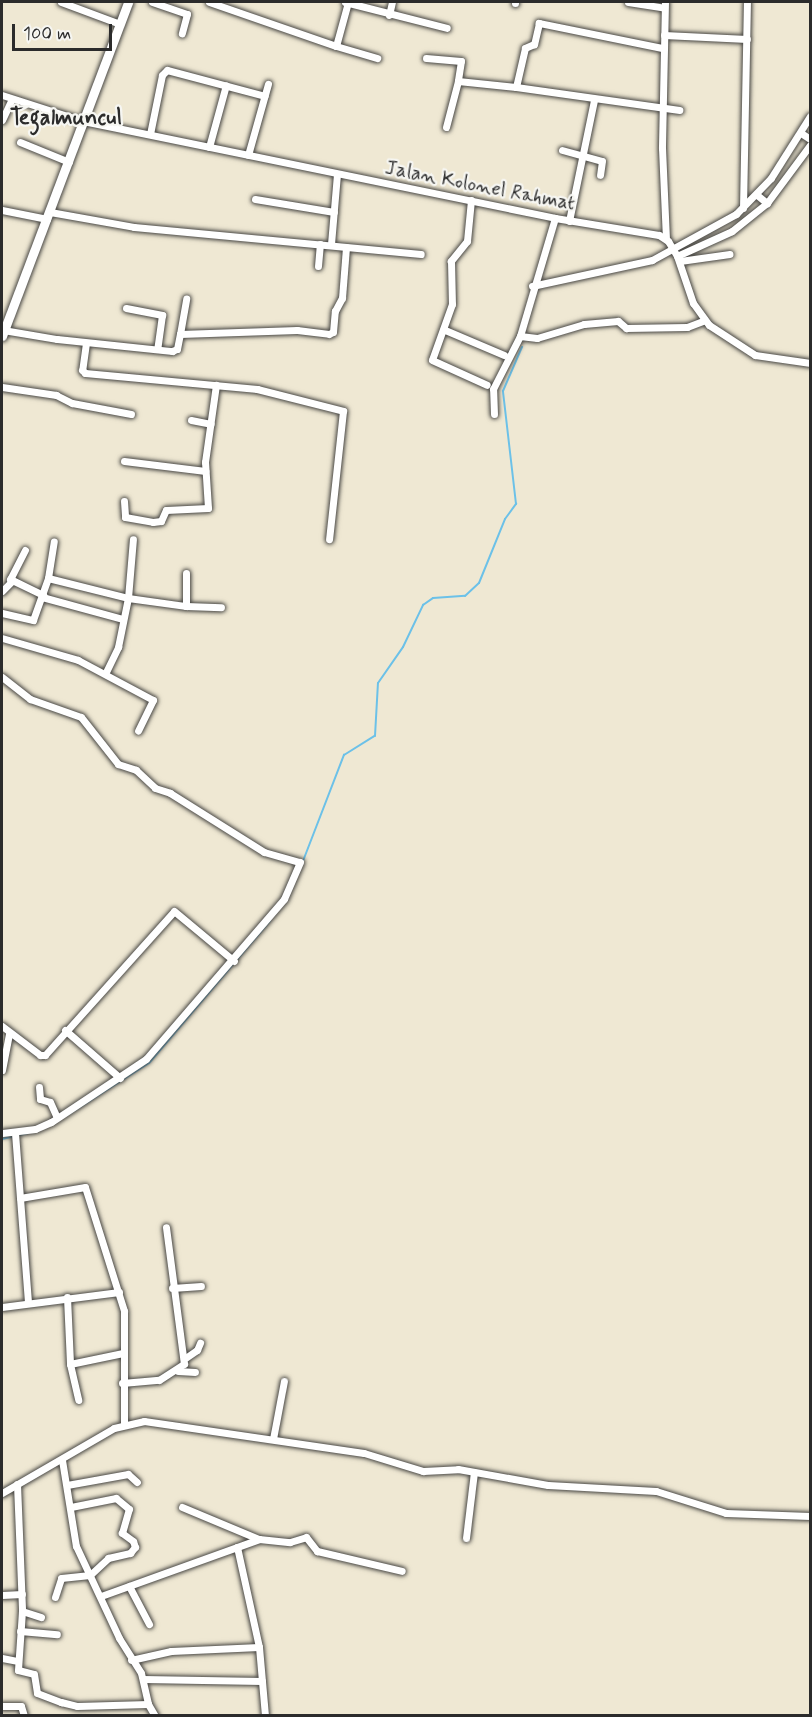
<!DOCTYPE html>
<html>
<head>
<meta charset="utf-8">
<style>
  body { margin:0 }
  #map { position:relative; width:812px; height:1717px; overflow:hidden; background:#efe8d3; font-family:Mynerve,sans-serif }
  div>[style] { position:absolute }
  .stream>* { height:2px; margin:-1px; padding:0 1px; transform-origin:1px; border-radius:1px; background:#6cc1e8 }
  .roads { filter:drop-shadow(0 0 2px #484744) drop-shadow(0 0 2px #484744) }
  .street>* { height:7px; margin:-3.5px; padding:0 3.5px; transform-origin:3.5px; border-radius:3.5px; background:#fff }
  .secondary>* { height:9px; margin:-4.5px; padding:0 4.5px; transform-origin:4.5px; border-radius:4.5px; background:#fff }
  span { translate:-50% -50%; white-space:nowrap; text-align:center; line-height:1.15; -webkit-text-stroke:4.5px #f6f6f2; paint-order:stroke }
  .street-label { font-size:20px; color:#2b2b2b }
  .quarter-label { font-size:22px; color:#2b2b2b; font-weight:700 }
  .frame { position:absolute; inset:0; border:3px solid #2b2b2b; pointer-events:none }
  .scale { position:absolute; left:12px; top:24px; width:100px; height:27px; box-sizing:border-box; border:3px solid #2b2b2b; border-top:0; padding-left:8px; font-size:18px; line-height:21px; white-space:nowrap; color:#2b2b2b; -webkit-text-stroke:4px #f6f6f2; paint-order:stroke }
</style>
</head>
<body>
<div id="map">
  <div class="stream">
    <i style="left:303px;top:861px;width:114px;rotate:-68.9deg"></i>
    <i style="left:344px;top:755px;width:36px;rotate:-32deg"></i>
    <i style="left:375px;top:736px;width:53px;rotate:-86.8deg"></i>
    <i style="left:378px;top:683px;width:44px;rotate:-55.2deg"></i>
    <i style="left:403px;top:647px;width:47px;rotate:-64.5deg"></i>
    <i style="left:423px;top:605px;width:12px;rotate:-35deg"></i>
    <i style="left:433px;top:598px;width:32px;rotate:-4deg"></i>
    <i style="left:465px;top:596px;width:19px;rotate:-43deg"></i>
    <i style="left:479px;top:583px;width:69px;rotate:-67.9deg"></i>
    <i style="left:505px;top:519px;width:19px;rotate:-54deg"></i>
    <i style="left:516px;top:504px;width:114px;rotate:-96.6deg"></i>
    <i style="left:503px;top:391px;width:48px;rotate:-66.6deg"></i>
    <i style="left:66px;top:1116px;width:98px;rotate:-32.6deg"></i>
    <i style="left:149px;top:1063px;width:187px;rotate:-49.6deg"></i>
    <i style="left:2px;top:1139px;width:27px;rotate:-13deg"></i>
  </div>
  <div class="roads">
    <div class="street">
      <i style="left:61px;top:2px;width:63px;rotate:20.4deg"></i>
      <i style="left:152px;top:2px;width:37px;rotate:19deg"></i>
      <i style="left:187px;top:14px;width:20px;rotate:105deg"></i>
      <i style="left:209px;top:2px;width:134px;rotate:19.1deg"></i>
      <i style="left:336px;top:46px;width:46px;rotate:-74.7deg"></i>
      <i style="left:345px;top:2px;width:105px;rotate:14.3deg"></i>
      <i style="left:628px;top:2px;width:36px;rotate:9deg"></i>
      <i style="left:665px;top:2px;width:146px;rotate:91.2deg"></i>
      <i style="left:662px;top:148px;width:91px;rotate:87.5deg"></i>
      <i style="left:515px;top:3px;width:1px;rotate:-90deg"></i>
      <i style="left:389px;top:15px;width:13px;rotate:-77deg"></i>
      <i style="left:664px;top:35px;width:83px;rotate:2.8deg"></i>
      <i style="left:336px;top:46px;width:43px;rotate:16.3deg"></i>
      <i style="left:662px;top:48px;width:126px;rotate:-168.5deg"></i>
      <i style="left:539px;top:23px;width:22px;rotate:103deg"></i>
      <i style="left:534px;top:44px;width:10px;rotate:156deg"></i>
      <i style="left:525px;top:48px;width:40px;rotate:103deg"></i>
      <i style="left:516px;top:87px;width:165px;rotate:8deg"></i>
      <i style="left:426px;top:58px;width:35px;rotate:5deg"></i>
      <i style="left:461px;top:61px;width:20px;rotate:99deg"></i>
      <i style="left:2px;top:95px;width:85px;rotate:17.8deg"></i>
      <i style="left:83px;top:121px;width:482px;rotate:11.6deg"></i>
      <i style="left:555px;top:218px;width:105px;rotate:9.3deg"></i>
      <i style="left:659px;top:235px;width:11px;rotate:34deg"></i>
      <i style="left:668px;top:241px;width:17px;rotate:59deg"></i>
      <i style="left:677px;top:256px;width:50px;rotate:71.2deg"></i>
      <i style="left:693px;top:303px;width:27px;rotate:54deg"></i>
      <i style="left:709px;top:325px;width:55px;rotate:33.1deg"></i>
      <i style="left:755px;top:355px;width:56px;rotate:8.3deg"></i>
      <i style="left:2px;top:120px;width:23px;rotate:-65deg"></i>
      <i style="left:446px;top:127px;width:48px;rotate:-75.4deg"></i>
      <i style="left:458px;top:81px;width:58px;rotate:5.9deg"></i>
      <i style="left:801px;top:133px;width:11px;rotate:34deg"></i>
      <i style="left:150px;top:134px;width:60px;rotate:-78.5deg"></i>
      <i style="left:162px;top:75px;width:7px;rotate:-45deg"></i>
      <i style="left:167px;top:70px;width:101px;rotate:14.9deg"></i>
      <i style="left:20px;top:142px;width:53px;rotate:22.2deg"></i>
      <i style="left:209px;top:147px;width:64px;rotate:-74.7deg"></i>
      <i style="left:562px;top:150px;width:41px;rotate:15.4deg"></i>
      <i style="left:602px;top:161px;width:14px;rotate:98deg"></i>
      <i style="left:248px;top:155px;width:74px;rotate:-74.3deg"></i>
      <i style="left:757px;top:195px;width:13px;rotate:39deg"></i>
      <i style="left:767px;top:203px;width:72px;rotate:-53.4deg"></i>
      <i style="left:255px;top:199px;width:80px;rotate:9.3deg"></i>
      <i style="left:471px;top:200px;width:41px;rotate:95.6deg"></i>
      <i style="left:467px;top:241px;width:26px;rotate:129deg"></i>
      <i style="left:451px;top:261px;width:43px;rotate:88.7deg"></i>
      <i style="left:452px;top:304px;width:59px;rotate:109.7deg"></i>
      <i style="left:432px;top:360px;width:60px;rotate:24.4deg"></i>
      <i style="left:743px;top:208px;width:206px;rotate:-88.9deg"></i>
      <i style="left:2px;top:210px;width:46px;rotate:11.3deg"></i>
      <i style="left:50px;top:212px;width:85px;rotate:10.1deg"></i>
      <i style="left:134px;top:227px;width:288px;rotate:5.4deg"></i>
      <i style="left:569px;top:221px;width:124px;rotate:-78.3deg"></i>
      <i style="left:331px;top:244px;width:70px;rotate:-85.1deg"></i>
      <i style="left:677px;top:256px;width:60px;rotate:-24.4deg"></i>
      <i style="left:732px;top:231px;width:45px;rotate:-38.7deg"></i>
      <i style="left:680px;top:261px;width:50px;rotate:-8deg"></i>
      <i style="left:318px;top:266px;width:22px;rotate:-85deg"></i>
      <i style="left:532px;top:286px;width:123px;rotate:-12.2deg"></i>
      <i style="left:652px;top:260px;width:96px;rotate:-28.7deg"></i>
      <i style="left:736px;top:214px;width:50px;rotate:-45.8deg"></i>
      <i style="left:771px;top:178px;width:73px;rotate:-57.8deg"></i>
      <i style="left:126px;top:308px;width:37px;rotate:11deg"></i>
      <i style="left:162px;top:315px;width:34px;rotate:98deg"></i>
      <i style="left:3px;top:330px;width:55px;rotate:9.5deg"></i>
      <i style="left:57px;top:339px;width:116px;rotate:6deg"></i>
      <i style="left:172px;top:351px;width:5px;rotate:-22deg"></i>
      <i style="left:177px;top:349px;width:15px;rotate:-79deg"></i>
      <i style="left:180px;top:334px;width:117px;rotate:-2deg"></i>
      <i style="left:297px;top:330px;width:32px;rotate:7deg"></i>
      <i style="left:329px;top:334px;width:4px;rotate:-27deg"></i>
      <i style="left:333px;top:332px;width:21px;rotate:-85deg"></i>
      <i style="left:335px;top:311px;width:15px;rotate:-62deg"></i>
      <i style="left:342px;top:298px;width:51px;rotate:-85.5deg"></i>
      <i style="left:445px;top:330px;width:64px;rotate:23deg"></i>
      <i style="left:180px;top:334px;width:36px;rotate:-80deg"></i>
      <i style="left:520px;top:336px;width:17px;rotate:7deg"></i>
      <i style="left:537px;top:338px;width:49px;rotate:-16.6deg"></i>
      <i style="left:584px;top:324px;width:34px;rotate:-5deg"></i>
      <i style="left:618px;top:321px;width:11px;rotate:41deg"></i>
      <i style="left:626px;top:328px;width:61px;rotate:-0.9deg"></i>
      <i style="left:687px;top:327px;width:19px;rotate:-21deg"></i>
      <i style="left:86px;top:343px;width:27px;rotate:98deg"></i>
      <i style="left:82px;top:370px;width:4px;rotate:45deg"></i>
      <i style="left:85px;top:373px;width:173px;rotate:5.3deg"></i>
      <i style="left:257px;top:389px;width:89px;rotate:14.3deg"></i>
      <i style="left:343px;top:411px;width:129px;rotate:96.2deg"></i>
      <i style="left:2px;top:387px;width:55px;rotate:8.4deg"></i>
      <i style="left:56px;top:395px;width:18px;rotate:27deg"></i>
      <i style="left:72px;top:403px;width:60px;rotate:10.6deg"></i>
      <i style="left:494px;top:414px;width:25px;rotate:-92deg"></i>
      <i style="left:493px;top:389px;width:59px;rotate:-63deg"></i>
      <i style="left:520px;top:336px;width:123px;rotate:-73.5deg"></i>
      <i style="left:191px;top:420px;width:20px;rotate:11deg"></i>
      <i style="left:124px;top:461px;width:82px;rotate:7deg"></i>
      <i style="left:124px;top:501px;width:16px;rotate:86deg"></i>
      <i style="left:125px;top:517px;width:28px;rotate:10deg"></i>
      <i style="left:153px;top:522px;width:8px;rotate:-7deg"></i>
      <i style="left:161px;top:521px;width:12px;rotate:-66deg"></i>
      <i style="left:166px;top:510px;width:42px;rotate:-2.7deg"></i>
      <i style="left:208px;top:508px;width:46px;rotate:-93.7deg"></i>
      <i style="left:205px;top:462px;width:78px;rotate:-81.9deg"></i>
      <i style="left:25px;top:550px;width:33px;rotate:117deg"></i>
      <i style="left:10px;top:579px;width:37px;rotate:26deg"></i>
      <i style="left:48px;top:578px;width:37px;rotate:-81deg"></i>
      <i style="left:2px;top:591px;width:14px;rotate:-45deg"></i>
      <i style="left:42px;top:597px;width:84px;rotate:15.2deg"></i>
      <i style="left:186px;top:606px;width:35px;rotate:2deg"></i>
      <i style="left:2px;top:613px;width:32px;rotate:13deg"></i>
      <i style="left:33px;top:620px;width:45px;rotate:-70.3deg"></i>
      <i style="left:48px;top:578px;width:82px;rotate:14deg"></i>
      <i style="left:128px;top:598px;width:59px;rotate:7.9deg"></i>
      <i style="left:186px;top:606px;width:33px;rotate:-90deg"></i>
      <i style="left:2px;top:638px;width:79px;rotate:16.1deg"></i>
      <i style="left:78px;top:660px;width:85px;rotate:28.1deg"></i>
      <i style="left:153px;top:700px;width:34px;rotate:116deg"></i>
      <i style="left:106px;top:672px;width:28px;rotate:-64deg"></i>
      <i style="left:118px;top:647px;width:50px;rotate:-78.5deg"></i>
      <i style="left:128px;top:598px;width:59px;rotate:-85.2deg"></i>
      <i style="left:2px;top:677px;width:36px;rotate:38deg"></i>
      <i style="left:30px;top:699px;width:54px;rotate:19.4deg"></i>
      <i style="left:81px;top:717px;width:60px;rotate:51.8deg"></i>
      <i style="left:118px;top:764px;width:19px;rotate:18deg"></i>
      <i style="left:136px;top:770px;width:26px;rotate:43deg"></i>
      <i style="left:155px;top:788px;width:16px;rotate:18deg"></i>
      <i style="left:170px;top:793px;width:111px;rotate:32.1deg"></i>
      <i style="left:264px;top:852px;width:37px;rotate:16deg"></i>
      <i style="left:300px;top:862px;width:40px;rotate:113.4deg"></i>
      <i style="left:284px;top:899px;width:211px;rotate:130.8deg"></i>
      <i style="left:146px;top:1059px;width:114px;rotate:146.4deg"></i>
      <i style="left:51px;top:1122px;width:17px;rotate:156deg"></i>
      <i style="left:35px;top:1129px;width:33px;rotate:173deg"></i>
      <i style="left:2px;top:1026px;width:48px;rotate:37.3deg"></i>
      <i style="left:40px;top:1055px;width:5px"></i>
      <i style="left:45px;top:1055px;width:193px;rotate:-48.1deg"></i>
      <i style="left:174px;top:911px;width:78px;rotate:39.8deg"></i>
      <i style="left:65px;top:1030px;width:73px;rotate:41.1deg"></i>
      <i style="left:2px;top:1070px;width:37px;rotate:-79deg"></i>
      <i style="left:39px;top:1087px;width:12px;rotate:85deg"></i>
      <i style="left:40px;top:1099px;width:10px;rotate:17deg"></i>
      <i style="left:50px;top:1102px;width:17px;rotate:66deg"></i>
      <i style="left:15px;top:1133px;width:169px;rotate:85.6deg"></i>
      <i style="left:20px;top:1198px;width:66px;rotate:-9.6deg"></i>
      <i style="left:85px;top:1187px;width:130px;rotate:72.5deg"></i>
      <i style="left:124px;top:1311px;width:113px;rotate:90deg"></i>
      <i style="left:172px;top:1288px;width:29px;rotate:-4deg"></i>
      <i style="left:67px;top:1297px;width:67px;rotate:87.4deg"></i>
      <i style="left:70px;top:1364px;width:54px;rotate:-11.7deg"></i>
      <i style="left:2px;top:1307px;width:118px;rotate:-7.3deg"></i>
      <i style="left:184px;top:1359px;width:16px;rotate:-35deg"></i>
      <i style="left:197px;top:1350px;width:8px;rotate:-67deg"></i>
      <i style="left:70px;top:1364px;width:37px;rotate:77deg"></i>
      <i style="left:178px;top:1371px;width:17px;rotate:3deg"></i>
      <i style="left:122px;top:1383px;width:37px;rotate:-5deg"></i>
      <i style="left:159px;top:1380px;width:30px;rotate:-33deg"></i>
      <i style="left:184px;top:1364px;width:138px;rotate:-97.5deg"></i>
      <i style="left:273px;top:1439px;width:59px;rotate:-79.3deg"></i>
      <i style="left:62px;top:1460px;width:87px;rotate:80.8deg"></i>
      <i style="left:76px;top:1546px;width:102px;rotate:64.9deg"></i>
      <i style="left:119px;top:1638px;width:41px;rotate:57.8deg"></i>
      <i style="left:141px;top:1673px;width:32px;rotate:77deg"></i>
      <i style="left:148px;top:1704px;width:14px;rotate:60deg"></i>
      <i style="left:17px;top:1484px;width:127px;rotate:87.7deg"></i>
      <i style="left:22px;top:1611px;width:59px;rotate:93.9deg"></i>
      <i style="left:18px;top:1670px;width:16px;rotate:14deg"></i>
      <i style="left:34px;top:1674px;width:19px;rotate:81deg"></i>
      <i style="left:37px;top:1693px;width:26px;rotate:21deg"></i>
      <i style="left:61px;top:1702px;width:16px;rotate:14deg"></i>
      <i style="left:77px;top:1706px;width:71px;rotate:-1.6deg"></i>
      <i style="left:67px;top:1485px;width:62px;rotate:-10.2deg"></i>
      <i style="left:128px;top:1474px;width:12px;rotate:42deg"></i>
      <i style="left:2px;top:1493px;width:129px;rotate:-30.1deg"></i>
      <i style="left:114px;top:1428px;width:31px;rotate:-13deg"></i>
      <i style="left:144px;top:1421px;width:222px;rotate:8.3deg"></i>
      <i style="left:364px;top:1453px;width:62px;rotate:17deg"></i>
      <i style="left:423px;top:1471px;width:35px;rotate:-3deg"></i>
      <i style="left:458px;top:1469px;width:91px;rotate:10.1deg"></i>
      <i style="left:548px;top:1485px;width:108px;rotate:3.2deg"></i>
      <i style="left:656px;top:1491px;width:73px;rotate:17.4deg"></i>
      <i style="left:726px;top:1513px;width:84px;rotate:2deg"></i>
      <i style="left:182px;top:1507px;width:83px;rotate:22.6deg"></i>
      <i style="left:466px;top:1538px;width:66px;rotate:-83.1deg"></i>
      <i style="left:237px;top:1547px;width:102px;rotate:77.6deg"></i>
      <i style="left:259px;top:1647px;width:69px;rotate:85deg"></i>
      <i style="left:129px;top:1586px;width:43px;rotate:62.2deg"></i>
      <i style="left:2px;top:1595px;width:20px;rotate:-3deg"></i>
      <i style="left:101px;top:1596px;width:168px;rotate:-19.8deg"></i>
      <i style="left:259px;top:1539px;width:31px;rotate:6deg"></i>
      <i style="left:290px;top:1542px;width:17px;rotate:-17deg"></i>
      <i style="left:306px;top:1537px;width:18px;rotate:52deg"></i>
      <i style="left:317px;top:1551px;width:87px;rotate:13.2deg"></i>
      <i style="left:55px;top:1597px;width:20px;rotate:-72deg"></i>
      <i style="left:61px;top:1578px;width:29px;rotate:-6deg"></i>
      <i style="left:90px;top:1575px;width:25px;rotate:-43deg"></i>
      <i style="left:108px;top:1558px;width:23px;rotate:-13deg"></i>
      <i style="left:130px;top:1553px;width:8px;rotate:-50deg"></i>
      <i style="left:135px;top:1547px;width:6px;rotate:-108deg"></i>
      <i style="left:133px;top:1541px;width:14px;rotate:-144deg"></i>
      <i style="left:122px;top:1533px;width:25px;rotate:-74deg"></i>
      <i style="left:129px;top:1509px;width:17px;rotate:-140deg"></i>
      <i style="left:116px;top:1498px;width:46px;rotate:168.7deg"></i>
      <i style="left:22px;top:1611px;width:20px;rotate:18deg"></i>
      <i style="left:20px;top:1631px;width:37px;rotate:5deg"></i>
      <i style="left:2px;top:1658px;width:15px;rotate:11deg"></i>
      <i style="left:131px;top:1660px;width:41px;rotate:-12.7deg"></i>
      <i style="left:171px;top:1651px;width:88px;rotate:-2.6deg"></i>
      <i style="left:143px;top:1679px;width:119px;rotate:1deg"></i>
      <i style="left:2px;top:1706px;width:19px"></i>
      <i style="left:21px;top:1706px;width:10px;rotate:73deg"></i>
    </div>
    <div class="secondary">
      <i style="left:2px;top:336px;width:357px;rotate:-69.3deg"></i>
    </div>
  </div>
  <div class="street-label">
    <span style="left:480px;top:186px;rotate:11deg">Jalan Kolonel Rahmat</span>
  </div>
  <div class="quarter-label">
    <span style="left:66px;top:119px">Tegalmuncul</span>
  </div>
  <div class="frame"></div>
  <div class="scale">100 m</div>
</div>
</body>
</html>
